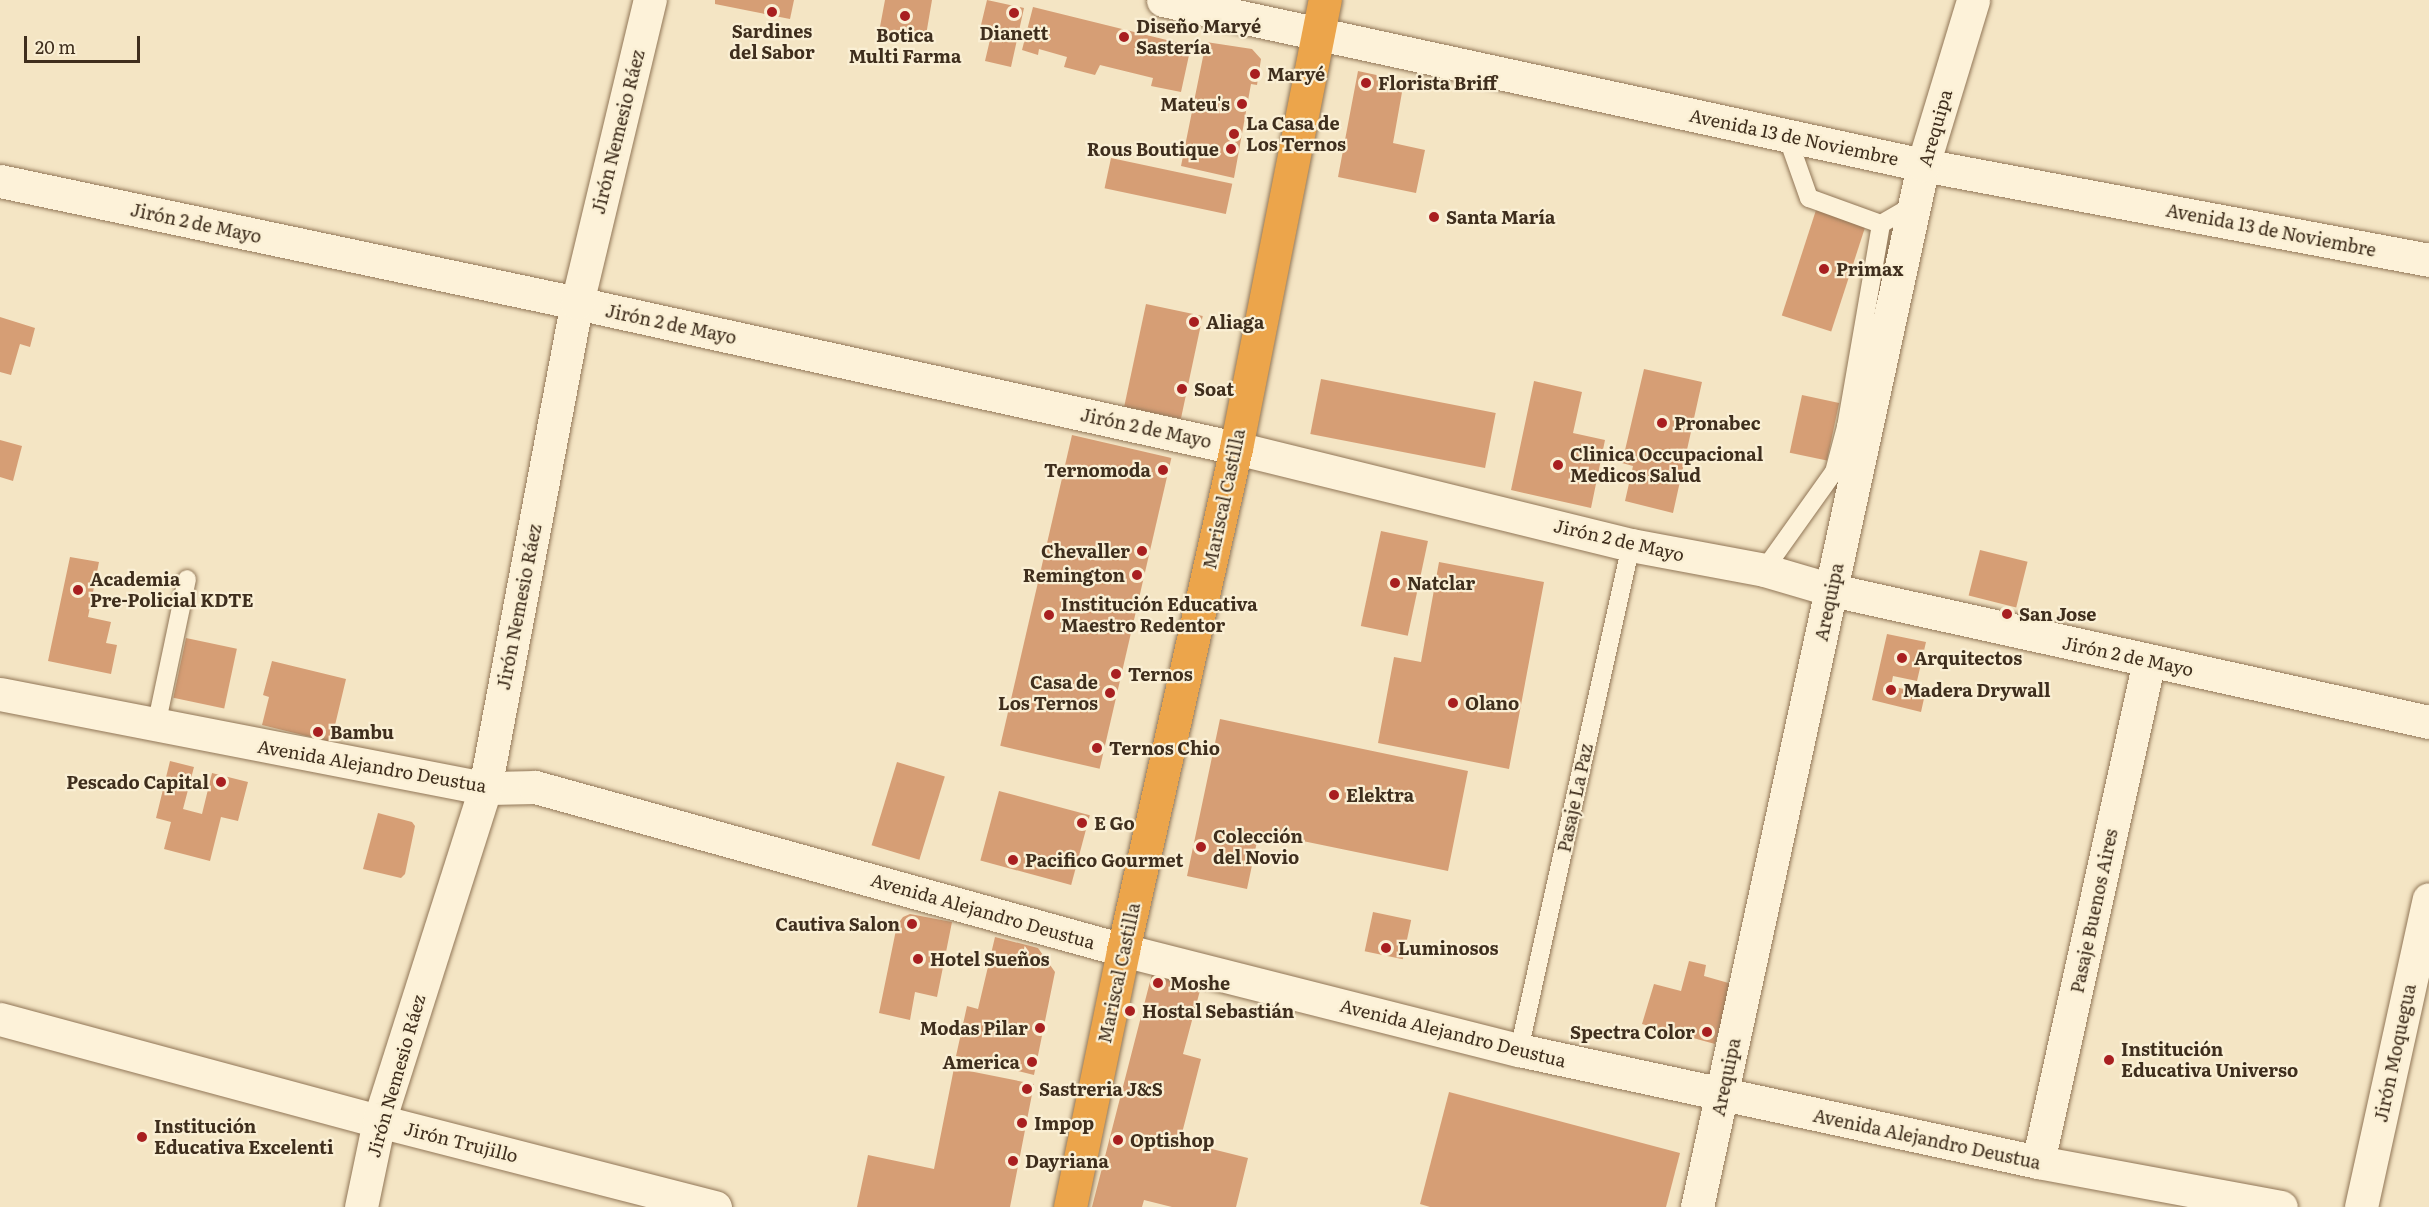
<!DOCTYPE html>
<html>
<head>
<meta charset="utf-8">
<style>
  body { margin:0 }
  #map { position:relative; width:2429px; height:1207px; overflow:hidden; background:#f4e5c4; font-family:Literata,serif }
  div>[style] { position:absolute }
  .building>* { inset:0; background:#d69e75; transform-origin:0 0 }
  .roads { filter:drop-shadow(0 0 2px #917657) drop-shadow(0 0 2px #917657) }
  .lane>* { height:18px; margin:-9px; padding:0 9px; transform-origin:9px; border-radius:9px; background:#fdf2d9 }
  .street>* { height:33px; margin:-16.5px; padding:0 16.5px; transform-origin:16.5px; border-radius:16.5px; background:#fdf2d9 }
  .highway>* { height:33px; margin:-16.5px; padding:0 16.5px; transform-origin:16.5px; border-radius:16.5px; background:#eca54b }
  .dots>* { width:16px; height:16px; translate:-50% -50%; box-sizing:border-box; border:3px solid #faefd4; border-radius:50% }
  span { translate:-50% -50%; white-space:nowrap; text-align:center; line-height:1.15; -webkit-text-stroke:4.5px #faefd4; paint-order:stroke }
  .poi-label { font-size:18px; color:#3f2e1d; font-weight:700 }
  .left { translate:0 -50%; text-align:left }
  .right { translate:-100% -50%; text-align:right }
  .street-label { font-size:18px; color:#3f2e1d }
  .scale { position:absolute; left:24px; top:36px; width:116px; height:27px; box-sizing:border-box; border:3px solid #3f2e1d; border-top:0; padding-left:8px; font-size:18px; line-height:21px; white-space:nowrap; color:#3f2e1d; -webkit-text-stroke:4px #faefd4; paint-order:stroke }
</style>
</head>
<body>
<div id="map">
  <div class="building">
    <i style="clip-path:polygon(715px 0,794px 0,790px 19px,715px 4px)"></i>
    <i style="clip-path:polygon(885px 0,932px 0,925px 41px,879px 32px)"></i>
    <i style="clip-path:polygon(987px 0,1024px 8px,1011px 67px,985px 61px,993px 27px,981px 25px)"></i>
    <i style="clip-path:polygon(1033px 7px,1191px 46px,1181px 92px,1151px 86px,1153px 78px,1100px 65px,1095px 75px,1064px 67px,1067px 57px,1039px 49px,1038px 55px,1022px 50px)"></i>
    <i style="clip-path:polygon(1206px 42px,1252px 49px,1261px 59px,1257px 85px,1251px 84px,1234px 178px,1181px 166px)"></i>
    <i style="clip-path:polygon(1358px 71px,1404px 81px,1393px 143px,1425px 150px,1416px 193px,1338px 177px)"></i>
    <i style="left:1111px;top:158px;width:124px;height:31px;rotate:12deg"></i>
    <i style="left:1817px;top:207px;width:52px;height:114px;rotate:18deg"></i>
    <i style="left:1146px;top:304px;width:58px;height:105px;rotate:12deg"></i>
    <i style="clip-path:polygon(0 317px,35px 328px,30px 347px,20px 344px,11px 375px,0 372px)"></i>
    <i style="clip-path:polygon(1644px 369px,1702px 382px,1673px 513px,1625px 501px,1633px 466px,1622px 463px)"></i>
    <i style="left:1321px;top:379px;width:178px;height:56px;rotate:11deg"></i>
    <i style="clip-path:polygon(1534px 381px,1582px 392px,1573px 433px,1605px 440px,1591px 508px,1511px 490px)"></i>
    <i style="left:1802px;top:395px;width:38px;height:59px;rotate:12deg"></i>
    <i style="left:1072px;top:435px;width:102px;height:319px;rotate:13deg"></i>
    <i style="clip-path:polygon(0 440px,22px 446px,13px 481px,0 477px)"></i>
    <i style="left:1381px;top:531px;width:48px;height:97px;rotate:12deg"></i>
    <i style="left:1980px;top:550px;width:49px;height:47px;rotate:14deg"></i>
    <i style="clip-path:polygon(70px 557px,99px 562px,88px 617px,111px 622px,106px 643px,117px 645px,111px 674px,48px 661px)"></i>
    <i style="clip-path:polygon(1439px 562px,1544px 582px,1509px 769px,1378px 743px,1394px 657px,1421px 662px)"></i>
    <i style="clip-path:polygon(1887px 634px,1926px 642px,1917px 681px,1893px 676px,1891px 686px,1925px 694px,1921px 712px,1872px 700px)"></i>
    <i style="left:186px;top:638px;width:52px;height:61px;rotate:12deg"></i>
    <i style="clip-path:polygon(272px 661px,346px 679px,331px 742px,262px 725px,269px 697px,263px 695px)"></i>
    <i style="clip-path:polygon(1220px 719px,1468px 771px,1448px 871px,1259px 832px,1247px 889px,1187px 876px)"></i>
    <i style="clip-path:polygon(170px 761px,194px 767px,183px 809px,202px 814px,212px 773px,248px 782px,238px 821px,221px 817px,210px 861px,164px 849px,171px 822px,156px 818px)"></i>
    <i style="left:897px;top:762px;width:50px;height:87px;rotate:17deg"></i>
    <i style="left:999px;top:791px;width:94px;height:72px;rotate:15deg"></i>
    <i style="clip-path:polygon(378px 813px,412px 822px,415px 826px,405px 874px,401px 878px,363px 869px)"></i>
    <i style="left:1373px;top:912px;width:39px;height:40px;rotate:12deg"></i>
    <i style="clip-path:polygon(910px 914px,952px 922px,937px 997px,915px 992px,910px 1020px,879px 1013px,897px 925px,903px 917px)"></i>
    <i style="clip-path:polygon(995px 937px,1038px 948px,1055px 972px,1034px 1075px,956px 1056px,967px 1006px,978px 1009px)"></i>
    <i style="clip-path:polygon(1689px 961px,1706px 965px,1704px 976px,1732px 984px,1715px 1044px,1642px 1024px,1654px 984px,1681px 991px)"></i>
    <i style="clip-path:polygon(1153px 970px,1202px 983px,1183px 1054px,1201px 1059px,1180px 1141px,1248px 1158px,1236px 1207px,1172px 1207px,1144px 1200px,1142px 1207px,1092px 1207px)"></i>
    <i style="clip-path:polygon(954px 1068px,1034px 1084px,1010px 1207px,857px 1207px,868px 1155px,934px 1169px)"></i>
    <i style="clip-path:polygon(1449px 1092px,1680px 1153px,1666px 1207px,1430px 1207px,1420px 1204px)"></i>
  </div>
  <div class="roads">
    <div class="lane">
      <i style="left:1787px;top:136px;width:66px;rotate:70.5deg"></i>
      <i style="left:1809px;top:198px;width:77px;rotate:19.9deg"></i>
      <i style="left:1860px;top:453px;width:30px;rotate:-118deg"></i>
      <i style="left:1846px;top:427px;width:206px;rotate:-80.2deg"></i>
      <i style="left:1881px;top:224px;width:39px;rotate:-30deg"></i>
      <i style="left:1764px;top:570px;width:120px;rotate:-54.5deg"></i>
      <i style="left:1834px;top:472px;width:47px;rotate:-75.1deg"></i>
      <i style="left:156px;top:726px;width:150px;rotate:-78.1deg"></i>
      <i style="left:1519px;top:1050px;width:517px;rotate:-77.5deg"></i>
    </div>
    <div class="street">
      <i style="left:1163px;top:0;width:778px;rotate:12.25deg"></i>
      <i style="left:1923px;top:165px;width:515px;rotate:10.63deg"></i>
      <i style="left:0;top:181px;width:590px;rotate:11.94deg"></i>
      <i style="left:577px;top:303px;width:675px;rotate:12.41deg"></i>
      <i style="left:1236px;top:448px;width:407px;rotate:13.8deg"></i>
      <i style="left:1631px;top:545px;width:135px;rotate:10.6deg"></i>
      <i style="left:1764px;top:570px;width:71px;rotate:16.4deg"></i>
      <i style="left:1832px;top:590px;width:611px;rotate:12.47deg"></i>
      <i style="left:0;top:694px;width:494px;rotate:11deg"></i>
      <i style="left:485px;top:788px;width:50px;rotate:-1.1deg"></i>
      <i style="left:535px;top:787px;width:610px;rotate:15.49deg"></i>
      <i style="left:1123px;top:950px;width:408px;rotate:14.2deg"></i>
      <i style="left:1519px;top:1050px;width:531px;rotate:12.18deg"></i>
      <i style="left:2038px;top:1162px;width:247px;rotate:10.5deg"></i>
      <i style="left:0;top:1019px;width:392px;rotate:15.1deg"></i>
      <i style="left:379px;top:1121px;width:347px;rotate:14.4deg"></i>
      <i style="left:2038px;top:1162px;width:513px;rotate:-77.51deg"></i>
      <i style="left:361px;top:1207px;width:88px;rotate:-78.2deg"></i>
      <i style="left:379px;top:1121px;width:349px;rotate:-72.3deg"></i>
      <i style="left:485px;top:788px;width:494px;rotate:-79.3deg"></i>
      <i style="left:577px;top:303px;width:312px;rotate:-76.5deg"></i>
      <i style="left:1697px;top:1207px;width:1066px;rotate:-77.76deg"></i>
      <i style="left:1923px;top:165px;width:172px;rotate:-73.1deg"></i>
      <i style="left:2361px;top:1207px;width:315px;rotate:-77.6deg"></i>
    </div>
    <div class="highway">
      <i style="left:1070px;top:1207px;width:262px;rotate:-78.3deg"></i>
      <i style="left:1123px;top:950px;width:515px;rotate:-77.31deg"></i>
      <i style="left:1236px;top:448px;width:457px;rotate:-78.8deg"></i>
    </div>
  </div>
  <div class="dots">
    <i style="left:772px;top:12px;background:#a81f20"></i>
    <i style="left:1014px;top:13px;background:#a81f20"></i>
    <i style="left:905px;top:16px;background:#a81f20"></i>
    <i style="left:1124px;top:37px;background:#a81f20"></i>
    <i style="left:1255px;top:74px;background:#a81f20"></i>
    <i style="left:1366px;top:83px;background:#a81f20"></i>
    <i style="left:1242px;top:104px;background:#a81f20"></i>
    <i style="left:1234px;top:134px;background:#a81f20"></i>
    <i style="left:1231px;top:149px;background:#a81f20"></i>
    <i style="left:1434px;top:217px;background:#a81f20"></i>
    <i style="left:1824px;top:269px;background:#a81f20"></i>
    <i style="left:1194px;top:322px;background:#a81f20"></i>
    <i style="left:1182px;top:389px;background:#a81f20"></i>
    <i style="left:1662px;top:423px;background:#a81f20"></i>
    <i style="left:1558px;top:465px;background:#a81f20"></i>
    <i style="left:1163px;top:470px;background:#a81f20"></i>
    <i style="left:1142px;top:551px;background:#a81f20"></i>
    <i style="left:1137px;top:575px;background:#a81f20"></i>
    <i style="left:1395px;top:583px;background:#a81f20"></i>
    <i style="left:78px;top:590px;background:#a81f20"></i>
    <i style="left:2007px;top:614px;background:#a81f20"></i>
    <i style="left:1049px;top:615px;background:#a81f20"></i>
    <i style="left:1902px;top:658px;background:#a81f20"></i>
    <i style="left:1116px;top:674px;background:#a81f20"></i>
    <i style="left:1891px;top:690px;background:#a81f20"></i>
    <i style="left:1110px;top:693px;background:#a81f20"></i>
    <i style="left:1453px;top:703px;background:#a81f20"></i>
    <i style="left:318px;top:732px;background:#a81f20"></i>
    <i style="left:1097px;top:748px;background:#a81f20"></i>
    <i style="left:221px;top:782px;background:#a81f20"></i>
    <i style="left:1334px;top:795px;background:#a81f20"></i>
    <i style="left:1082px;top:823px;background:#a81f20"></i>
    <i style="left:1201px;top:847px;background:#a81f20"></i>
    <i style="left:1013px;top:860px;background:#a81f20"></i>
    <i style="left:912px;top:924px;background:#a81f20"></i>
    <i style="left:1386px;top:948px;background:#a81f20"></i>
    <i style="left:918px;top:959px;background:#a81f20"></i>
    <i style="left:1158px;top:983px;background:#a81f20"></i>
    <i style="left:1130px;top:1011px;background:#a81f20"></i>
    <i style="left:1040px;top:1028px;background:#a81f20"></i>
    <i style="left:1707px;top:1032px;background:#a81f20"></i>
    <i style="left:2109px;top:1060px;background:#a81f20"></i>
    <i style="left:1032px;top:1062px;background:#a81f20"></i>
    <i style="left:1027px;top:1089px;background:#a81f20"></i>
    <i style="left:1022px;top:1123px;background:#a81f20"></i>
    <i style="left:142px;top:1137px;background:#a81f20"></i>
    <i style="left:1118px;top:1140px;background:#a81f20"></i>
    <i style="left:1013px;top:1161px;background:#a81f20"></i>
  </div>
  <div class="poi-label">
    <span class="left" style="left:1136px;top:37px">Diseño Maryé<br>Sastería</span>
    <span style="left:772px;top:42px">Sardines<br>del Sabor</span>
    <span style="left:1014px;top:33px">Dianett</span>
    <span style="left:905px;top:46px">Botica<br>Multi Farma</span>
    <span class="left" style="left:1267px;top:74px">Maryé</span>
    <span class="left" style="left:1378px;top:83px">Florista Briff</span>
    <span class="right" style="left:1230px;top:104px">Mateu's</span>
    <span class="left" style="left:1246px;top:134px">La Casa de<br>Los Ternos</span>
    <span class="right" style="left:1219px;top:149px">Rous Boutique</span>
    <span class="left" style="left:1446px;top:217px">Santa María</span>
    <span class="left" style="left:1836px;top:269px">Primax</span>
    <span class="left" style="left:1206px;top:322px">Aliaga</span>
    <span class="left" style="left:1194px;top:389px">Soat</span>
    <span class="left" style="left:1674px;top:423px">Pronabec</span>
    <span class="left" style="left:1570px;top:465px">Clinica Occupacional<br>Medicos Salud</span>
    <span class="right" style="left:1151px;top:470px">Ternomoda</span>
    <span class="right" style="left:1130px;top:551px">Chevaller</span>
    <span class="right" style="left:1125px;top:575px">Remington</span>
    <span class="left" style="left:90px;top:590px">Academia<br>Pre-Policial KDTE</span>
    <span class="left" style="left:1407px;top:583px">Natclar</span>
    <span class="left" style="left:1061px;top:615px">Institución Educativa<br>Maestro Redentor</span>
    <span class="left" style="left:2019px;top:614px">San Jose</span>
    <span class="left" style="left:1914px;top:658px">Arquitectos</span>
    <span class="left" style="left:1128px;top:674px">Ternos</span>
    <span class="right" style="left:1098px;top:693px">Casa de<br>Los Ternos</span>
    <span class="left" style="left:1903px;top:690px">Madera Drywall</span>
    <span class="left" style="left:1465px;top:703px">Olano</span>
    <span class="left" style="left:330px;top:732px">Bambu</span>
    <span class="left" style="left:1109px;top:748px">Ternos Chio</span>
    <span class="right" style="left:209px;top:782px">Pescado Capital</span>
    <span class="left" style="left:1346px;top:795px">Elektra</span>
    <span class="left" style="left:1094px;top:823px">E Go</span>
    <span class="left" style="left:1213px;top:847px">Colección<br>del Novio</span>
    <span class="left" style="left:1025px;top:860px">Pacifico Gourmet</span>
    <span class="right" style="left:900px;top:924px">Cautiva Salon</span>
    <span class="left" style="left:1398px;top:948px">Luminosos</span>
    <span class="left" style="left:930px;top:959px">Hotel Sueños</span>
    <span class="left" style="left:1170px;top:983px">Moshe</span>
    <span class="left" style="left:1142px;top:1011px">Hostal Sebastián</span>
    <span class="right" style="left:1028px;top:1028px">Modas Pilar</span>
    <span class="right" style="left:1695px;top:1032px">Spectra Color</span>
    <span class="left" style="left:2121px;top:1060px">Institución<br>Educativa Universo</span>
    <span class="right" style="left:1020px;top:1062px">America</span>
    <span class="left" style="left:1039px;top:1089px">Sastreria J&amp;S</span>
    <span class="left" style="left:1034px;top:1123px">Impop</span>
    <span class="left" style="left:154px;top:1137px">Institución<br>Educativa Excelenti</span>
    <span class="left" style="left:1130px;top:1140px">Optishop</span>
    <span class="left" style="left:1025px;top:1161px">Dayriana</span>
  </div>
  <div class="street-label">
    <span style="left:1935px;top:128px;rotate:-74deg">Arequipa</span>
    <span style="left:618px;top:132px;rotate:-76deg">Jirón Nemesio Ráez</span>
    <span style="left:1794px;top:137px;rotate:12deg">Avenida 13 de Noviembre</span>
    <span style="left:196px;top:223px;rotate:12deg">Jirón 2 de Mayo</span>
    <span style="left:2271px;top:230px;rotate:11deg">Avenida 13 de Noviembre</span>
    <span style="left:671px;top:324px;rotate:12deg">Jirón 2 de Mayo</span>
    <span style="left:1146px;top:428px;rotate:12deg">Jirón 2 de Mayo</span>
    <span style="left:1224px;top:499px;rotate:-78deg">Mariscal Castilla</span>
    <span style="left:1619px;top:540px;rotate:13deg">Jirón 2 de Mayo</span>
    <span style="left:1829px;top:602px;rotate:-78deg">Arequipa</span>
    <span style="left:519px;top:607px;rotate:-79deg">Jirón Nemesio Ráez</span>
    <span style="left:2128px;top:656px;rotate:12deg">Jirón 2 de Mayo</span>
    <span style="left:372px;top:766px;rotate:10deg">Avenida Alejandro Deustua</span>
    <span style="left:1575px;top:798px;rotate:-78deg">Pasaje La Paz</span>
    <span style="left:983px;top:911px;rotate:16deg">Avenida Alejandro Deustua</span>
    <span style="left:2094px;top:911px;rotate:-78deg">Pasaje Buenos Aires</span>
    <span style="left:1119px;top:973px;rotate:-78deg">Mariscal Castilla</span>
    <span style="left:1453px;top:1033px;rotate:14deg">Avenida Alejandro Deustua</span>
    <span style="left:2395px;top:1053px;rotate:-78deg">Jirón Moquegua</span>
    <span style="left:396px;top:1076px;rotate:-74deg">Jirón Nemesio Ráez</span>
    <span style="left:1726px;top:1077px;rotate:-78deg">Arequipa</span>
    <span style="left:1927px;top:1139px;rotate:12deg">Avenida Alejandro Deustua</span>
    <span style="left:461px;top:1142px;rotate:14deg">Jirón Trujillo</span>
  </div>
  <div class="scale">20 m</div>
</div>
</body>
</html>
